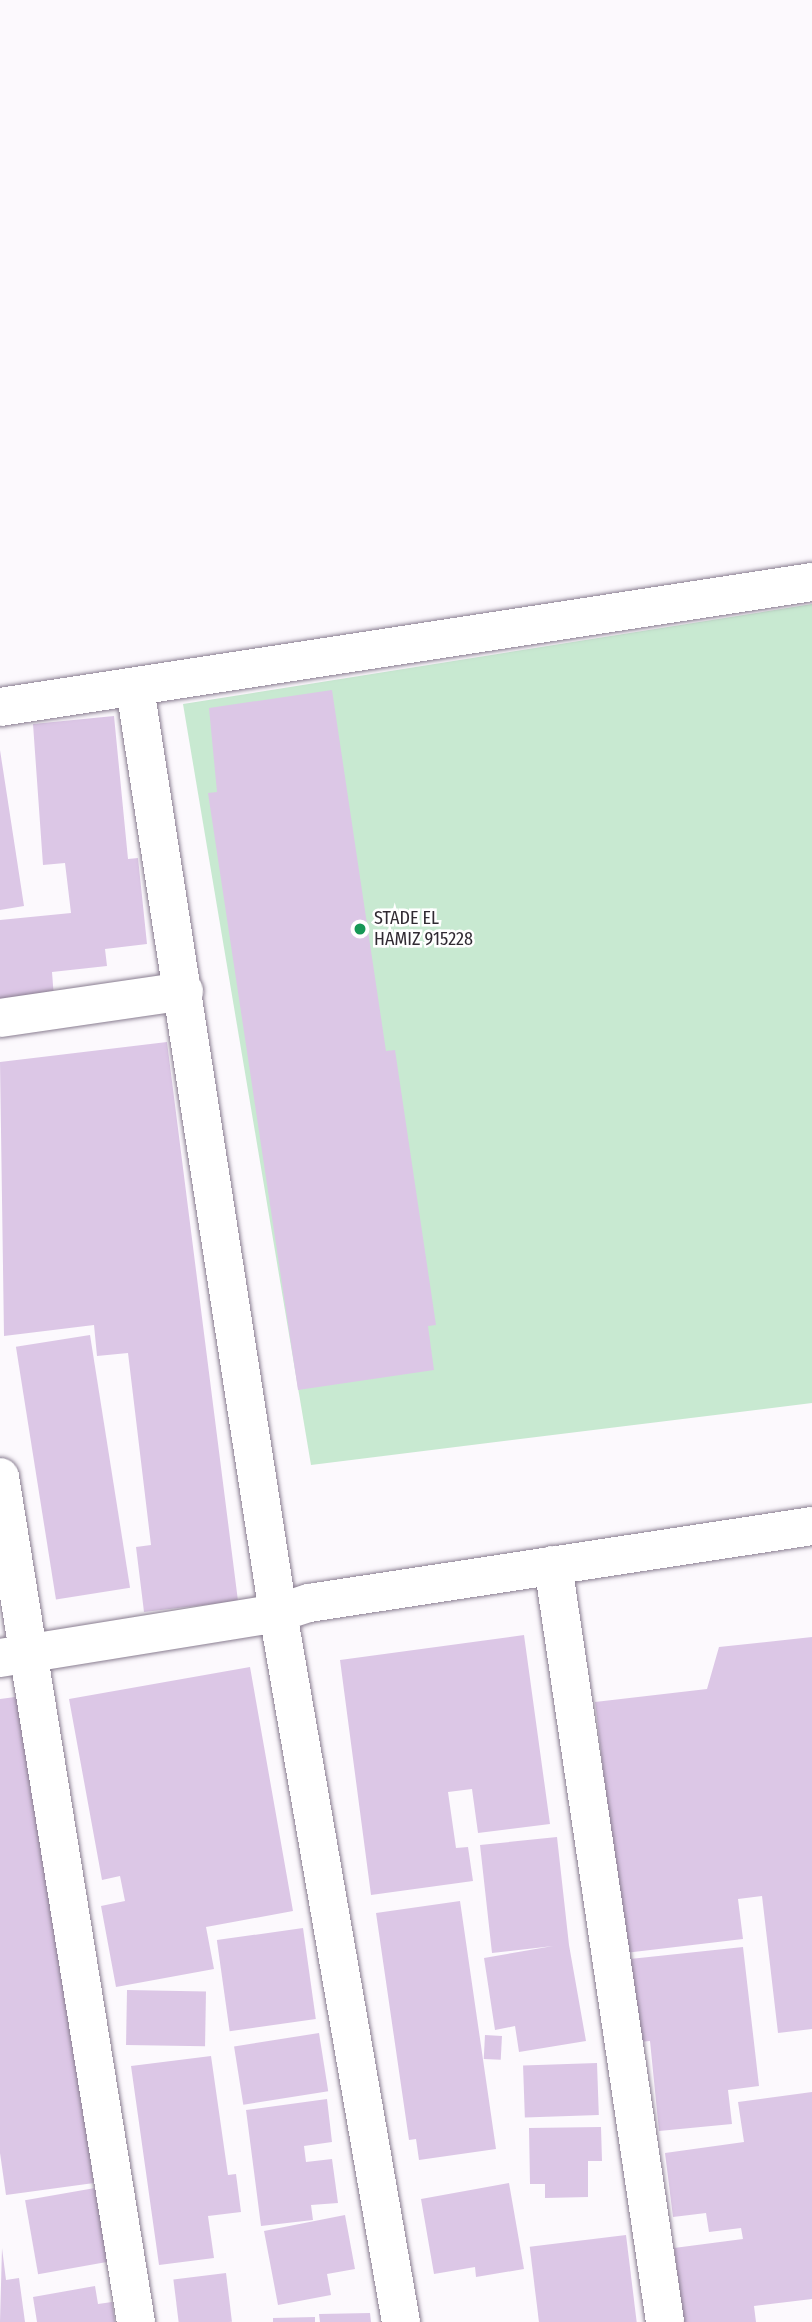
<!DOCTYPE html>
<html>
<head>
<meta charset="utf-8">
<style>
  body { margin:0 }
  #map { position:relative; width:812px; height:2322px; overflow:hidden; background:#fcf9fd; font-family:"Fira Sans Condensed",sans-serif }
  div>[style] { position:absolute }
  .green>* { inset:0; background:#c8e9d1 }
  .building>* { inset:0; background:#dcc7e6; transform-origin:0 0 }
  .roads { filter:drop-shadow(0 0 2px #897d90) drop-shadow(0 0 2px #897d90) }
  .minor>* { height:38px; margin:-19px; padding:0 19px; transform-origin:19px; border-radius:19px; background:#fff }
  .dots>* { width:19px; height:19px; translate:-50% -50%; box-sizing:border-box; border:4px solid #fff; border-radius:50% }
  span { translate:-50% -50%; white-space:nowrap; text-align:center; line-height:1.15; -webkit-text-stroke:5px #fff; paint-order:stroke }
  .poi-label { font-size:18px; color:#302a32 }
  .left { translate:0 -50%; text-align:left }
</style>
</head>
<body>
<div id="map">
  <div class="green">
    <i style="clip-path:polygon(812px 604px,812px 1403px,311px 1465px,183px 704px)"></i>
  </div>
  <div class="building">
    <i style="clip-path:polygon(332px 690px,386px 1051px,395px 1050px,436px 1325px,428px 1326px,434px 1370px,298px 1390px,208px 793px,217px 792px,209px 708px)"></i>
    <i style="clip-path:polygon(114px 716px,128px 859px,138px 858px,147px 944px,105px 949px,107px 966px,52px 972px,54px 998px,0 1004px,0 920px,71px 913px,65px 863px,43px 865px,33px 724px)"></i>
    <i style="clip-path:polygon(0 750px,24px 906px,0 910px)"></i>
    <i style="clip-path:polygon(167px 1042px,238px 1601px,144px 1612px,136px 1547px,151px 1545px,128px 1353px,97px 1356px,94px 1325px,4px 1336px,0 1062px)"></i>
    <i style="left:90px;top:1335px;width:256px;height:75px;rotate:81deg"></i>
    <i style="clip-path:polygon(524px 1635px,550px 1824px,478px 1833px,472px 1789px,448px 1792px,456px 1848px,468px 1847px,473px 1881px,371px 1895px,340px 1660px)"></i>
    <i style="clip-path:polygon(812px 1637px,812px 2029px,778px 2033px,762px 1896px,738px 1899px,743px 1939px,625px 1953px,595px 1702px,707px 1689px,719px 1647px)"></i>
    <i style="clip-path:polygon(250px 1667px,293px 1911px,206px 1927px,214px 1969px,116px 1987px,101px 1906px,125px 1901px,120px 1876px,102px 1880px,69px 1699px)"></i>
    <i style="clip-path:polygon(23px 1696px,94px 2183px,6px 2195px,0 2153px,0 1699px)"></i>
    <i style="clip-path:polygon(557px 1837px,569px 1945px,586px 2041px,519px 2052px,515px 2026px,495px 2030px,484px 1958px,553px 1946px,492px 1953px,480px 1845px)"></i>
    <i style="clip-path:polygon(460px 1901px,496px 2149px,419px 2160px,416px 2139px,409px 2140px,376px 1913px)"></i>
    <i style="left:303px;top:1928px;width:92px;height:87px;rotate:82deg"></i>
    <i style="clip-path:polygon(743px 1947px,759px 2086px,728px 2090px,732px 2124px,659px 2131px,650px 2041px,639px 2042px,630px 1959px)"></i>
    <i style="left:127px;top:1990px;width:79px;height:55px;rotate:1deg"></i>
    <i style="left:319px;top:2033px;width:59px;height:86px;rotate:81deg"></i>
    <i style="left:485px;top:2035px;width:17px;height:24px;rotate:3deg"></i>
    <i style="clip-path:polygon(211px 2056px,228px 2175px,236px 2174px,241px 2212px,208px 2216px,214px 2258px,159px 2265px,131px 2066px)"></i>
    <i style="left:597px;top:2063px;width:52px;height:74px;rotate:88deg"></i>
    <i style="clip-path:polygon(812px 2092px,812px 2299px,754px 2306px,756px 2322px,684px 2322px,674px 2248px,743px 2239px,741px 2228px,709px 2232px,706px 2213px,673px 2217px,665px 2153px,744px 2142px,738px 2102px)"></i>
    <i style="clip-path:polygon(327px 2099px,332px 2142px,304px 2146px,306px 2162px,332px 2159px,338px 2203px,311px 2205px,313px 2220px,261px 2226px,246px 2110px)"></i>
    <i style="clip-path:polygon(601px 2127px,602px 2161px,588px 2161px,588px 2197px,545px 2198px,545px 2184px,530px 2184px,529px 2128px)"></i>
    <i style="clip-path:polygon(509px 2183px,524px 2269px,476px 2277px,475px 2267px,434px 2274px,421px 2199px)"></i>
    <i style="left:95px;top:2188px;width:75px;height:71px;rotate:80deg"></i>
    <i style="clip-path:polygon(345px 2215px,355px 2269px,327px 2274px,331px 2295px,278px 2305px,264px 2231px)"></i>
    <i style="left:626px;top:2235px;width:88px;height:97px;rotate:83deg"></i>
    <i style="clip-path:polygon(2px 2248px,6px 2280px,19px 2278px,25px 2322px,0 2322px)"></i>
    <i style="left:226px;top:2273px;width:49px;height:53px;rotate:83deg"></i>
    <i style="clip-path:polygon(95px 2286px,98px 2304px,112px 2302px,115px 2322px,37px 2322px,33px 2297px)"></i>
    <i style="clip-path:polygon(370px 2313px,371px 2322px,320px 2322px,319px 2314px)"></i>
    <i style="clip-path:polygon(315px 2317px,315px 2322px,273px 2322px,273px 2318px)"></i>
  </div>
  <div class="roads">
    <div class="minor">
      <i style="left:135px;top:688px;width:936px;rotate:81.21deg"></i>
      <i style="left:278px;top:1613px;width:720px;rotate:80.16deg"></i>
      <i style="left:0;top:707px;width:822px;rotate:-8.75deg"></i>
      <i style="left:0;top:1018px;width:186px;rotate:-8.3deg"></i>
      <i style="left:0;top:1477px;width:856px;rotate:80.86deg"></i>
      <i style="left:553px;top:1565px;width:765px;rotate:81.58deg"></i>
      <i style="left:0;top:1658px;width:282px;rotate:-9.2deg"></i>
      <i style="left:278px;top:1613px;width:33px;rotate:-18deg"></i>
      <i style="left:309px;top:1603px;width:509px;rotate:-8.7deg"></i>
    </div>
  </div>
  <div class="dots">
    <i style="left:360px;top:929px;background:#169756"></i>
  </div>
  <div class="poi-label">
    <span class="left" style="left:374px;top:929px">STADE EL<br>HAMIZ 915228</span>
  </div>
</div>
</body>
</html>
